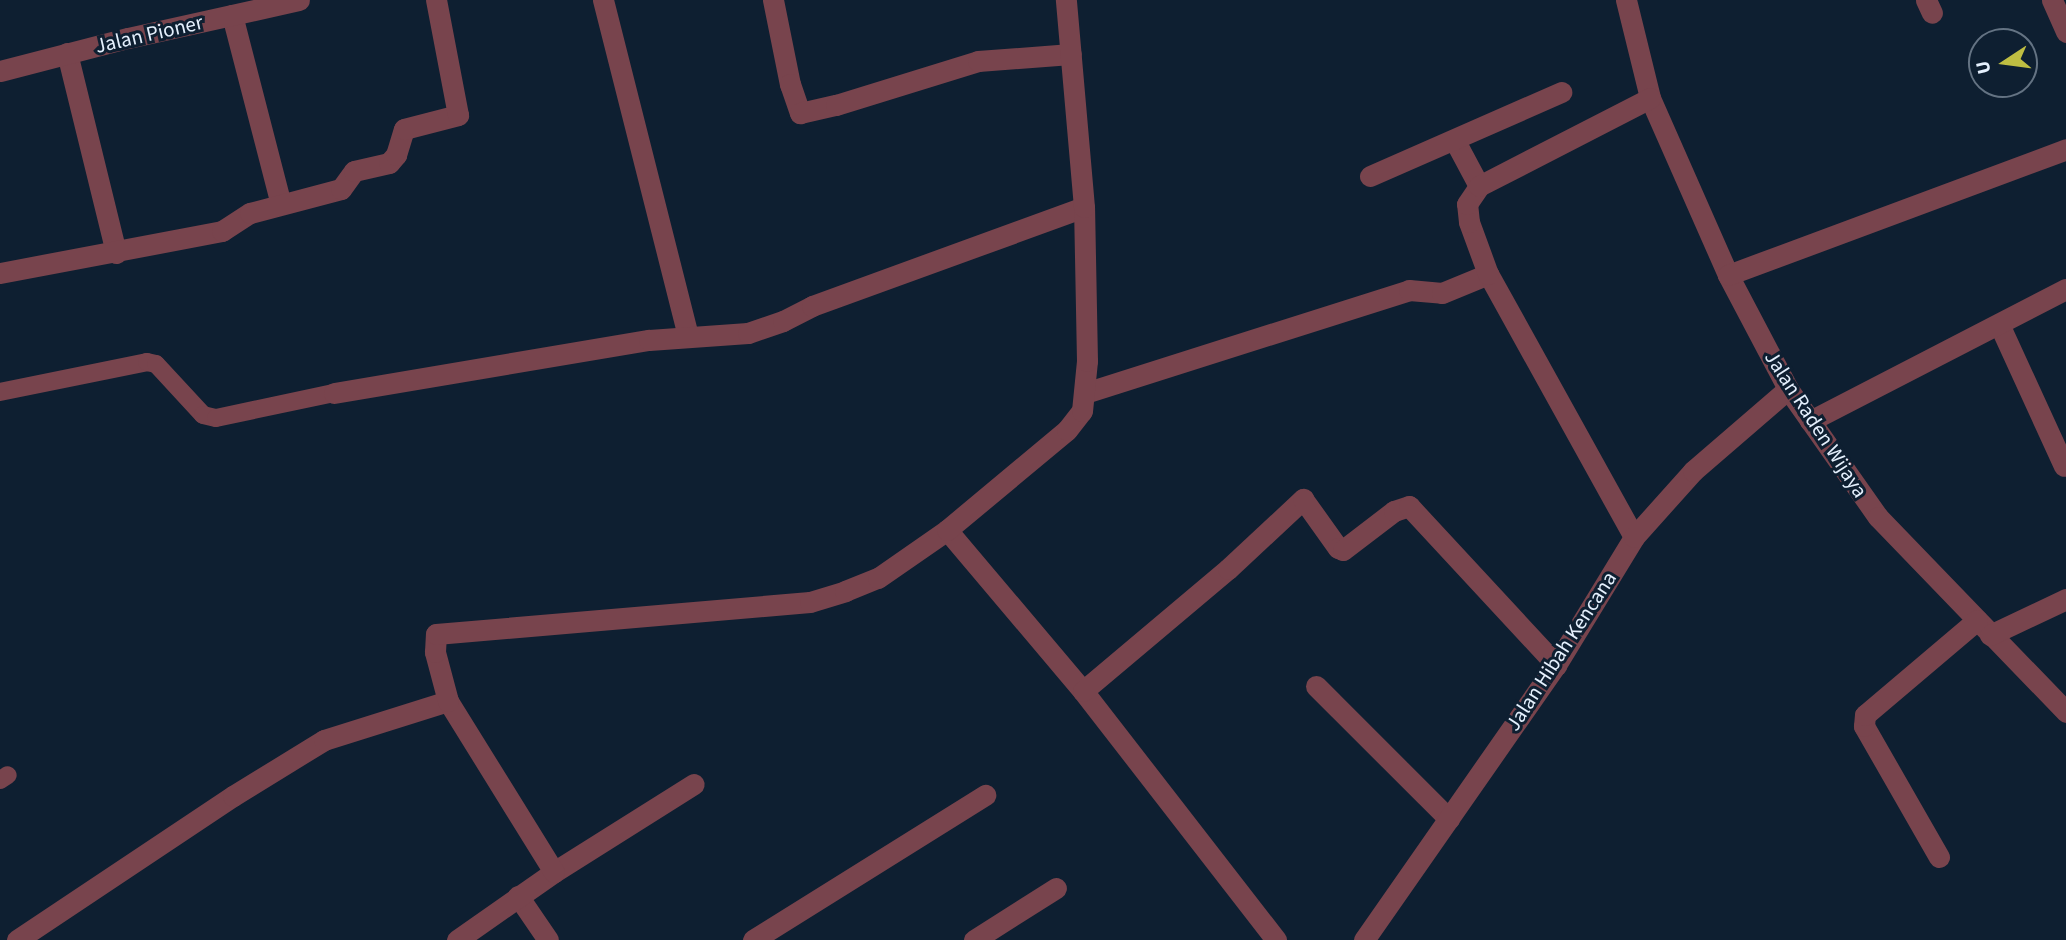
<!DOCTYPE html>
<html>
<head>
<meta charset="utf-8">
<style>
  body { margin:0 }
  #map { position:relative; width:2066px; height:940px; overflow:hidden; background:#0e1f31; font-family:"Source Sans 3",sans-serif }
  div>[style] { position:absolute }
  .service>* { height:18px; margin:-9px; padding:0 9px; transform-origin:9px; border-radius:9px; background:#78444d }
  .minor>* { height:21px; margin:-10.5px; padding:0 10.5px; transform-origin:10.5px; border-radius:10.5px; background:#78444d }
  span { translate:-50% -50%; white-space:nowrap; text-align:center; line-height:1.15; -webkit-text-stroke:6px #0e1f31; paint-order:stroke }
  .street-label { font-size:21px; color:#e5f0fd }
  .north { position:absolute; left:1968px; top:28px; width:70px; height:70px; box-sizing:border-box; background:#0e1f31; border:2px solid #647383; border-radius:50%; rotate:257deg; font-size:19px; font-weight:700; line-height:28px; text-align:center; color:#e5f0fd }
  .north::after { content:''; display:block; margin:auto; width:24px; height:32px; background:#bfbe42; clip-path:polygon(50% 0,100% 100%,50% 72%,0 100%) }
</style>
</head>
<body>
<div id="map">
  <div class="service">
    <i style="left:0;top:392px;width:150px;rotate:-11.5deg"></i>
    <i style="left:147px;top:362px;width:9px;rotate:13deg"></i>
    <i style="left:156px;top:364px;width:69px;rotate:47.3deg"></i>
    <i style="left:203px;top:415px;width:13px;rotate:13deg"></i>
    <i style="left:216px;top:418px;width:121px;rotate:-12deg"></i>
    <i style="left:0;top:780px;width:9px;rotate:-32deg"></i>
  </div>
  <div class="minor">
    <i style="left:603px;top:0;width:347px;rotate:75.8deg"></i>
    <i style="left:773px;top:0;width:86px;rotate:78.6deg"></i>
    <i style="left:790px;top:84px;width:31px;rotate:71deg"></i>
    <i style="left:800px;top:113px;width:37px;rotate:-13deg"></i>
    <i style="left:836px;top:105px;width:149px;rotate:-17.2deg"></i>
    <i style="left:978px;top:61px;width:93px;rotate:-4.3deg"></i>
    <i style="left:1626px;top:0;width:101px;rotate:76.2deg"></i>
    <i style="left:1650px;top:98px;width:193px;rotate:66.2deg"></i>
    <i style="left:1728px;top:275px;width:129px;rotate:62.2deg"></i>
    <i style="left:1788px;top:389px;width:156px;rotate:54.9deg"></i>
    <i style="left:1878px;top:517px;width:271px;rotate:46deg"></i>
    <i style="left:1926px;top:0;width:14px;rotate:65deg"></i>
    <i style="left:2052px;top:0;width:35px;rotate:66deg"></i>
    <i style="left:232px;top:15px;width:195px;rotate:75.5deg"></i>
    <i style="left:67px;top:53px;width:206px;rotate:76.2deg"></i>
    <i style="left:0;top:71px;width:132px;rotate:-14.5deg"></i>
    <i style="left:128px;top:38px;width:175px;rotate:-12.5deg"></i>
    <i style="left:1455px;top:141px;width:51px;rotate:61.9deg"></i>
    <i style="left:1370px;top:176px;width:209px;rotate:-23.7deg"></i>
    <i style="left:0;top:273px;width:226px;rotate:-10.7deg"></i>
    <i style="left:222px;top:231px;width:33px;rotate:-33deg"></i>
    <i style="left:250px;top:213px;width:94px;rotate:-14.8deg"></i>
    <i style="left:341px;top:189px;width:22px;rotate:-54deg"></i>
    <i style="left:354px;top:171px;width:36px;rotate:-13deg"></i>
    <i style="left:389px;top:163px;width:11px;rotate:-49deg"></i>
    <i style="left:396px;top:155px;width:27px;rotate:-73deg"></i>
    <i style="left:404px;top:129px;width:56px;rotate:-14.5deg"></i>
    <i style="left:458px;top:115px;width:117px;rotate:-100.8deg"></i>
    <i style="left:1728px;top:275px;width:361px;rotate:-20.4deg"></i>
    <i style="left:1999px;top:324px;width:156px;rotate:65.4deg"></i>
    <i style="left:334px;top:393px;width:319px;rotate:-9.6deg"></i>
    <i style="left:649px;top:340px;width:99px;rotate:-4deg"></i>
    <i style="left:748px;top:333px;width:37px;rotate:-19deg"></i>
    <i style="left:783px;top:321px;width:33px;rotate:-27deg"></i>
    <i style="left:812px;top:306px;width:289px;rotate:-20deg"></i>
    <i style="left:1085px;top:393px;width:340px;rotate:-17.6deg"></i>
    <i style="left:1409px;top:290px;width:33px;rotate:5deg"></i>
    <i style="left:1442px;top:293px;width:50px;rotate:-22.4deg"></i>
    <i style="left:1810px;top:421px;width:288px;rotate:-27.3deg"></i>
    <i style="left:947px;top:530px;width:211px;rotate:49.8deg"></i>
    <i style="left:1083px;top:691px;width:315px;rotate:52.2deg"></i>
    <i style="left:1634px;top:537px;width:301px;rotate:-119deg"></i>
    <i style="left:1488px;top:274px;width:55px;rotate:-110.1deg"></i>
    <i style="left:1469px;top:222px;width:18px;rotate:-96deg"></i>
    <i style="left:1467px;top:204px;width:22px;rotate:-56deg"></i>
    <i style="left:1479px;top:186px;width:192px;rotate:-27.2deg"></i>
    <i style="left:1990px;top:635px;width:84px;rotate:-25.3deg"></i>
    <i style="left:1316px;top:686px;width:188px;rotate:45deg"></i>
    <i style="left:1083px;top:691px;width:189px;rotate:-40.1deg"></i>
    <i style="left:1228px;top:569px;width:103px;rotate:-43deg"></i>
    <i style="left:1303px;top:499px;width:60px;rotate:54.5deg"></i>
    <i style="left:1338px;top:548px;width:5px;rotate:22deg"></i>
    <i style="left:1343px;top:550px;width:64px;rotate:-37.4deg"></i>
    <i style="left:1394px;top:511px;width:16px;rotate:-18deg"></i>
    <i style="left:1409px;top:506px;width:217px;rotate:47.2deg"></i>
    <i style="left:1939px;top:857px;width:151px;rotate:-119.8deg"></i>
    <i style="left:1864px;top:726px;width:11px;rotate:-85deg"></i>
    <i style="left:1865px;top:715px;width:147px;rotate:-40.3deg"></i>
    <i style="left:554px;top:872px;width:165px;rotate:-32.2deg"></i>
    <i style="left:518px;top:896px;width:53px;rotate:55.7deg"></i>
    <i style="left:17px;top:940px;width:260px;rotate:-33.7deg"></i>
    <i style="left:233px;top:796px;width:107px;rotate:-31.6deg"></i>
    <i style="left:324px;top:740px;width:130px;rotate:-17.5deg"></i>
    <i style="left:457px;top:940px;width:118px;rotate:-35deg"></i>
    <i style="left:554px;top:872px;width:201px;rotate:-121.8deg"></i>
    <i style="left:448px;top:701px;width:51px;rotate:-104.9deg"></i>
    <i style="left:435px;top:652px;width:18px;rotate:-87deg"></i>
    <i style="left:436px;top:634px;width:375px;rotate:-4.9deg"></i>
    <i style="left:810px;top:602px;width:37px;rotate:-17deg"></i>
    <i style="left:845px;top:591px;width:35px;rotate:-22deg"></i>
    <i style="left:878px;top:578px;width:84px;rotate:-34.8deg"></i>
    <i style="left:947px;top:530px;width:156px;rotate:-39.8deg"></i>
    <i style="left:1067px;top:430px;width:24px;rotate:-52deg"></i>
    <i style="left:1082px;top:411px;width:50px;rotate:-84.3deg"></i>
    <i style="left:1087px;top:361px;width:154px;rotate:-91.1deg"></i>
    <i style="left:1084px;top:207px;width:208px;rotate:-95deg"></i>
    <i style="left:753px;top:940px;width:274px;rotate:-32deg"></i>
    <i style="left:974px;top:940px;width:97px;rotate:-32.4deg"></i>
    <i style="left:1364px;top:940px;width:335px;rotate:-55.1deg"></i>
    <i style="left:1556px;top:665px;width:150px;rotate:-58.6deg"></i>
    <i style="left:1634px;top:537px;width:89px;rotate:-48.2deg"></i>
    <i style="left:1693px;top:471px;width:125px;rotate:-40.8deg"></i>
  </div>
  <div class="street-label">
    <span style="left:149px;top:34px;rotate:-13deg">Jalan Pioner</span>
    <span style="left:1816px;top:424px;rotate:57deg">Jalan Raden Wijaya</span>
    <span style="left:1561px;top:651px;rotate:-57deg">Jalan Hibah Kencana</span>
  </div>
  <div class="north">U</div>
</div>
</body>
</html>
